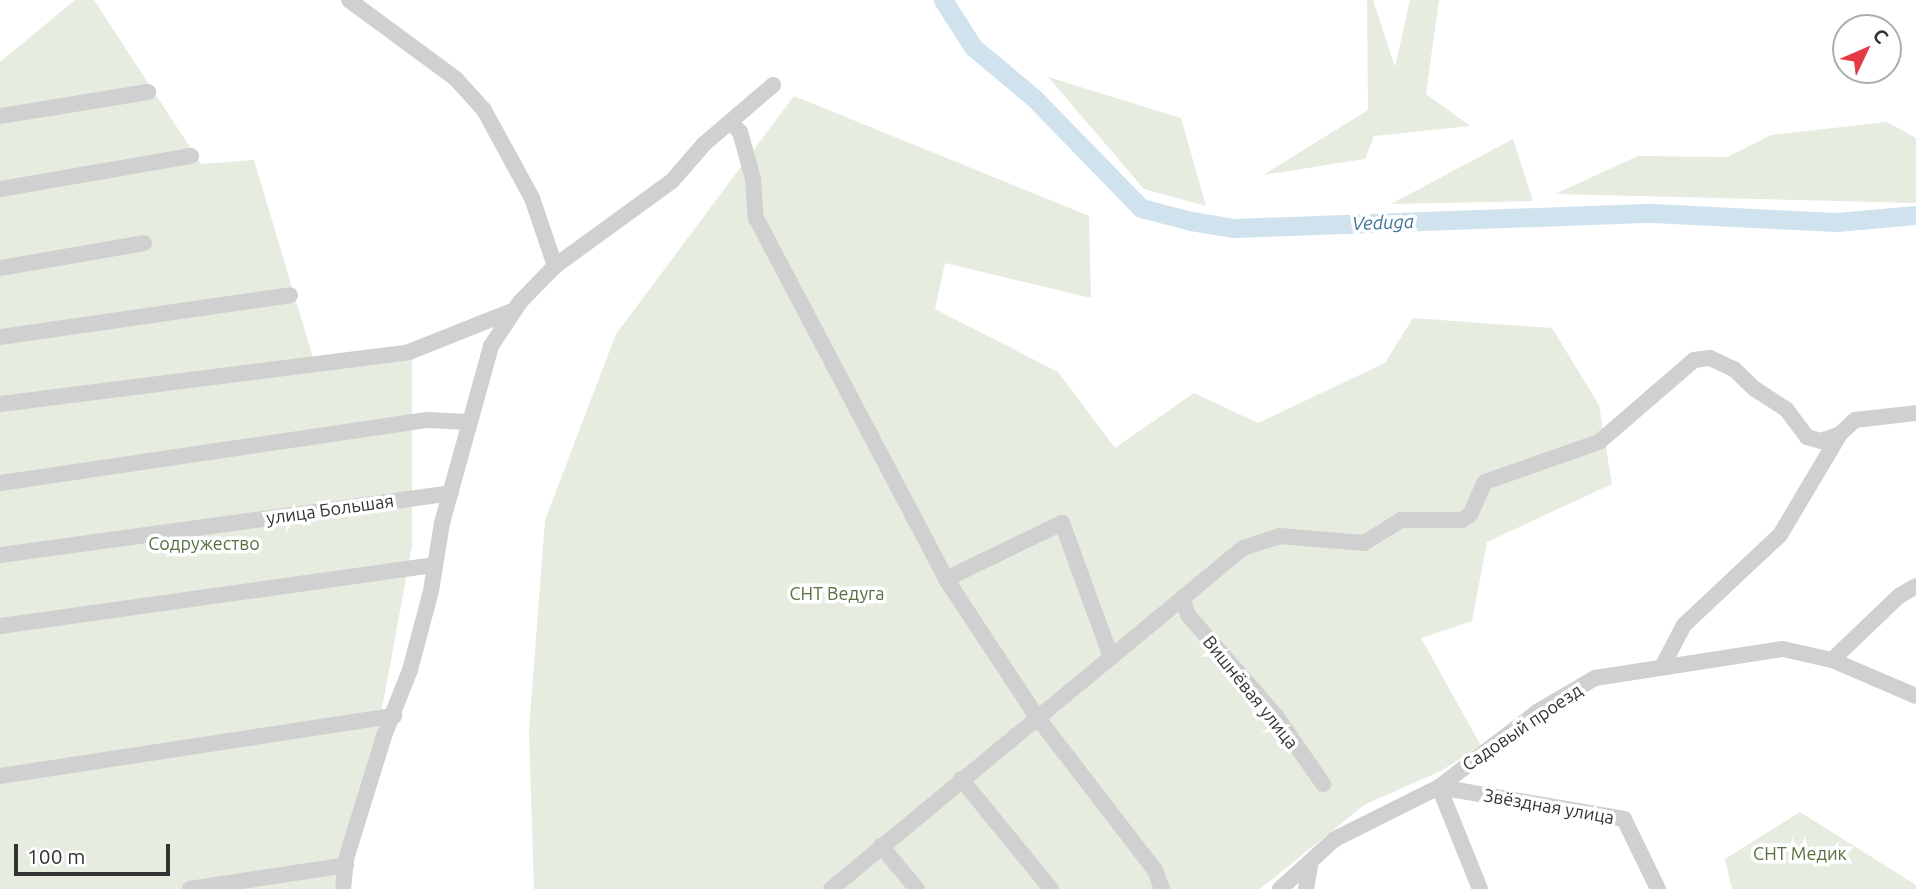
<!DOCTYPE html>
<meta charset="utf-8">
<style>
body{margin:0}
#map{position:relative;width:1916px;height:889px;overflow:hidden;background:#fff;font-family:Ubuntu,sans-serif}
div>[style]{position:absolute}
.green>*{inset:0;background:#e6ecdf}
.river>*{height:19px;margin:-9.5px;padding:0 9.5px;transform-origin:9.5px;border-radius:9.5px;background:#cfe2ee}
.minor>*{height:16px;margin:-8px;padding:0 8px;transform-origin:8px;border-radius:8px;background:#d0d0d0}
span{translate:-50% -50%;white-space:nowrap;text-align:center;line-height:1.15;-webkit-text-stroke:7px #fff;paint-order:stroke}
.street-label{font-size:18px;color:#333}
.park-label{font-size:18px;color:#56703f}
.water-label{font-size:19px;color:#3f7597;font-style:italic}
.north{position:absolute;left:1832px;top:14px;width:70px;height:70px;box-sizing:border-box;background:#fff;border:2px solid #adadad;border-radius:50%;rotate:46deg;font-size:19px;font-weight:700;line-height:28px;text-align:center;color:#333}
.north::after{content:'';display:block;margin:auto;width:24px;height:32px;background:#e63946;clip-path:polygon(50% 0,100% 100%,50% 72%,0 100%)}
.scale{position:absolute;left:14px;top:844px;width:156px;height:32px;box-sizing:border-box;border:4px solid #333;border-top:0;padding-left:9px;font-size:21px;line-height:24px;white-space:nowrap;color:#333;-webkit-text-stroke:5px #fff;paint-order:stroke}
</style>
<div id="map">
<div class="green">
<div style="clip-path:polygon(75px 0,94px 0,201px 164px,254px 160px,317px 371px,412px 359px,412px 546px,377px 736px,334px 889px,0 889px,0 62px)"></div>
<div style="clip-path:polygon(1367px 0,1373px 0,1395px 67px,1410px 0,1439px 0,1426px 94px,1470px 126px,1374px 136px,1365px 159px,1263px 175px,1368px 110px)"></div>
<div style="clip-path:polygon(1048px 77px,1181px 118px,1206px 206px,1144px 189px)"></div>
<div style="clip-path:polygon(794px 96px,1089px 216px,1091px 298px,945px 263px,935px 309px,1058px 372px,1115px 448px,1194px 393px,1258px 423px,1385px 363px,1413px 318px,1552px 328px,1599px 405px,1612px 484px,1487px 542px,1472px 621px,1421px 638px,1481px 746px,1441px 771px,1364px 805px,1260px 889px,534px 889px,529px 730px,545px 520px,616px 334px)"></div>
<div style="clip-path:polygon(1887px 122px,1916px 138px,1916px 203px,1555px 194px,1638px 156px,1727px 157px,1771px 135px)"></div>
<div style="clip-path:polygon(1513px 139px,1533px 201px,1391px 204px)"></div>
<div style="clip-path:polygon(1800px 812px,1916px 885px,1916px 889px,1732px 889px,1725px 859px)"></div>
</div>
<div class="river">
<div style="left:943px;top:0;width:56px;rotate:57.4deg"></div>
<div style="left:973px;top:47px;width:80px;rotate:39.9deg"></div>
<div style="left:1034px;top:98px;width:153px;rotate:45.8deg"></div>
<div style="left:1141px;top:208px;width:52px;rotate:14.6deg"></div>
<div style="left:1191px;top:221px;width:44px;rotate:9.2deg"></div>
<div style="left:1234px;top:228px;width:418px;rotate:-2.1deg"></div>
<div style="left:1652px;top:213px;width:185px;rotate:2.8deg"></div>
<div style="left:1837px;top:222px;width:79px;rotate:-5.1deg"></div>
</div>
<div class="minor">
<div style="left:349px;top:0;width:133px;rotate:36.4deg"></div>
<div style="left:456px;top:79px;width:42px;rotate:47.9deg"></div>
<div style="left:484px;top:110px;width:100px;rotate:61.4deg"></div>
<div style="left:532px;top:198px;width:72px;rotate:71.3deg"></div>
<div style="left:0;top:116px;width:150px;rotate:-9.2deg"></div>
<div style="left:731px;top:123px;width:13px;rotate:45deg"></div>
<div style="left:740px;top:132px;width:49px;rotate:74.5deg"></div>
<div style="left:753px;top:179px;width:39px;rotate:86deg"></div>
<div style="left:756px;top:218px;width:408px;rotate:62.2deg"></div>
<div style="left:946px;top:579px;width:129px;rotate:-25.8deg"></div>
<div style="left:1062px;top:523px;width:143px;rotate:69.9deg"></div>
<div style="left:0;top:189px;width:194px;rotate:-9.8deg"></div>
<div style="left:0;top:268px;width:146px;rotate:-9.8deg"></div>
<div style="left:0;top:337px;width:293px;rotate:-8.2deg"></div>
<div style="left:0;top:404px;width:412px;rotate:-7.2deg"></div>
<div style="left:409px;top:352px;width:111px;rotate:-21.7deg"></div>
<div style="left:0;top:483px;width:433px;rotate:-8.4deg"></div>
<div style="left:428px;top:420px;width:39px;rotate:3deg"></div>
<div style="left:0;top:555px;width:455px;rotate:-7.8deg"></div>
<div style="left:946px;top:579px;width:165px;rotate:56.6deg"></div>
<div style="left:1037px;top:717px;width:193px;rotate:52.4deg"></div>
<div style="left:1155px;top:870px;width:20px;rotate:70deg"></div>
<div style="left:1182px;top:599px;width:17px;rotate:69deg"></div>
<div style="left:1188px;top:615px;width:134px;rotate:48.9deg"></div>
<div style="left:1276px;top:716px;width:83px;rotate:55.3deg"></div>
<div style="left:0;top:626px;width:439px;rotate:-8deg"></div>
<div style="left:1832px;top:660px;width:93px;rotate:-43.7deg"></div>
<div style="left:1899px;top:596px;width:20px;rotate:-30deg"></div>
<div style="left:1662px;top:667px;width:47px;rotate:-62.4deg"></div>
<div style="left:1684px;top:625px;width:132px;rotate:-43.2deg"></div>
<div style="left:1780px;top:535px;width:117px;rotate:-59.3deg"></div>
<div style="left:1840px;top:434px;width:21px;rotate:-43deg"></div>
<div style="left:1855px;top:420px;width:61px;rotate:-6.5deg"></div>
<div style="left:0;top:776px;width:399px;rotate:-8.7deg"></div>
<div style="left:961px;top:779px;width:142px;rotate:50.7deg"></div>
<div style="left:1439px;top:787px;width:188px;rotate:9.8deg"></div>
<div style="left:1624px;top:819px;width:78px;rotate:64.1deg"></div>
<div style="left:1439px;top:787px;width:110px;rotate:68.1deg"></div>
<div style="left:881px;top:846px;width:56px;rotate:50.1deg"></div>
<div style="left:190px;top:889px;width:158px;rotate:-8.7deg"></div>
<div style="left:343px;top:889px;width:30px;rotate:-84deg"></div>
<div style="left:346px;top:859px;width:129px;rotate:-72.8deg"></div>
<div style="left:384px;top:736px;width:71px;rotate:-68.5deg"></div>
<div style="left:410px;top:670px;width:82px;rotate:-75.1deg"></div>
<div style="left:431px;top:591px;width:69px;rotate:-80.8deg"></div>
<div style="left:442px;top:523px;width:184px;rotate:-74.5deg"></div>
<div style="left:491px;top:346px;width:53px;rotate:-56.6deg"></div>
<div style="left:520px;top:302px;width:50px;rotate:-45.8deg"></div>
<div style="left:555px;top:266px;width:145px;rotate:-36deg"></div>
<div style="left:672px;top:181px;width:49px;rotate:-49.1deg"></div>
<div style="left:704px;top:144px;width:91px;rotate:-40.5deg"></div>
<div style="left:831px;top:889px;width:535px;rotate:-39.61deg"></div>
<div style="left:1243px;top:548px;width:39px;rotate:-18deg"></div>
<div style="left:1280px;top:536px;width:84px;rotate:4.8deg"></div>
<div style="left:1364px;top:543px;width:44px;rotate:-31.9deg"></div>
<div style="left:1401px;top:520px;width:61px"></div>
<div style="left:1462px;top:520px;width:9px;rotate:-32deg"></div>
<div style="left:1470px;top:515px;width:36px;rotate:-66deg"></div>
<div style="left:1485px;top:482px;width:121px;rotate:-19.3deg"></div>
<div style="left:1599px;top:442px;width:125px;rotate:-40.8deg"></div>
<div style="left:1694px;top:360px;width:16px;rotate:-7deg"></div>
<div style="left:1710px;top:358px;width:26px;rotate:25deg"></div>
<div style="left:1734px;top:369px;width:29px;rotate:44deg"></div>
<div style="left:1755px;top:389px;width:37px;rotate:33deg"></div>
<div style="left:1786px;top:409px;width:35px;rotate:53deg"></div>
<div style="left:1807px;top:437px;width:15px;rotate:16deg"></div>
<div style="left:1821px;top:441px;width:20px;rotate:-20deg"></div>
<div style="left:1280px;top:889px;width:74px;rotate:-42.3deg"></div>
<div style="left:1335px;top:839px;width:116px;rotate:-26.6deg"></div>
<div style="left:1439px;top:787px;width:123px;rotate:-37.4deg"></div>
<div style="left:1537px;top:712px;width:67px;rotate:-30.4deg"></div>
<div style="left:1595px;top:678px;width:190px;rotate:-8.8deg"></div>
<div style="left:1783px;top:649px;width:50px;rotate:12.7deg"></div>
<div style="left:1832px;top:660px;width:91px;rotate:23.2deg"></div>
<div style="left:1306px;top:889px;width:23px;rotate:-80deg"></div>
</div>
<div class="street-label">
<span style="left:330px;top:509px;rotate:-8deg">улица Большая</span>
<span style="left:1251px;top:692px;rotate:51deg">Вишнёвая улица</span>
<span style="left:1522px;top:727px;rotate:-34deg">Садовый проезд</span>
<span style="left:1549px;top:806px;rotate:10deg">Звёздная улица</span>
</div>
<div class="park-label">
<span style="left:204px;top:543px">Содружество</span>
<span style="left:837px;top:593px">СНТ Ведуга</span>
<span style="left:1800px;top:853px">СНТ Медик</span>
</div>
<div class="water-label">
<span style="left:1383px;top:223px;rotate:-2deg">Veduga</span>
</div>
<div class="north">С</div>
<div class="scale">100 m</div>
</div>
